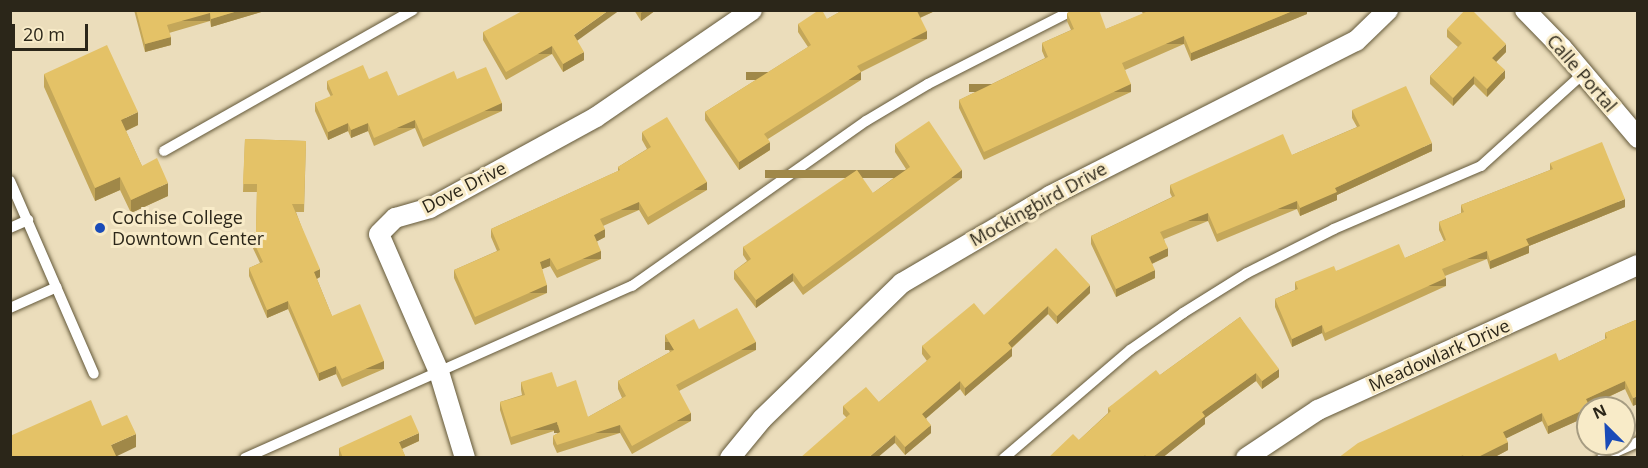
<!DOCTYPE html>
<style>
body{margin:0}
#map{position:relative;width:1648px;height:468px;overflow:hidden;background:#ebddbb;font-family:"Open Sans",sans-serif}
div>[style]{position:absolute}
.roads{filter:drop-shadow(0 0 2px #635839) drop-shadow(0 0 2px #635839)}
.lane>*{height:10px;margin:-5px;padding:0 5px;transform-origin:5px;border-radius:5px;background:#fff}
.street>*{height:20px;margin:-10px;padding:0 10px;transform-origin:10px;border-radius:10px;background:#fff}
.wall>*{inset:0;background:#c4a759}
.shaded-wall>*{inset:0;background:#a08848;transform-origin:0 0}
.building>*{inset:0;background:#e4c267}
.dots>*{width:16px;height:16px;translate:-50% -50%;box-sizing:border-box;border:3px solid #f8ebc8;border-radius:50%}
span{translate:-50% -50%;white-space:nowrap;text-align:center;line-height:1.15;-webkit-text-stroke:6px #f8ebc8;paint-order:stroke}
.street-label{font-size:18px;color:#2b2619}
.poi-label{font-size:18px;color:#2b2619}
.left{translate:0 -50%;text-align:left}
.frame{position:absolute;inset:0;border:12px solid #2b2619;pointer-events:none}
.north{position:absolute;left:1576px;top:396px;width:60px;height:60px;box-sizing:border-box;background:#f8ebc8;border:2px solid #a69c82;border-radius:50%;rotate:336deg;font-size:16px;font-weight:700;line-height:24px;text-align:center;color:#2b2619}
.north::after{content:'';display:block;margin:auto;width:21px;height:27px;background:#1a4bb8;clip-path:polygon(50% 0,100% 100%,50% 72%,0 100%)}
.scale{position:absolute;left:12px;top:24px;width:76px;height:27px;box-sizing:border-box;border:3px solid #2b2619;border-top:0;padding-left:8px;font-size:18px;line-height:21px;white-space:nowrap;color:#2b2619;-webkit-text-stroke:4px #f8ebc8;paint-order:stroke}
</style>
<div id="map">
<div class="roads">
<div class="lane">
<div style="left:164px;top:151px;width:286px;rotate:-29.5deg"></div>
<div style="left:10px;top:181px;width:210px;rotate:66.5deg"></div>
<div style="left:10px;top:228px;width:20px;rotate:-24deg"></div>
<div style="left:10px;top:308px;width:51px;rotate:-24.1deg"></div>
<div style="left:245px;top:458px;width:424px;rotate:-24deg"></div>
<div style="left:632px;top:286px;width:286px;rotate:-35.2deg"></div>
<div style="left:866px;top:121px;width:72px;rotate:-30.8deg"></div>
<div style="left:928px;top:84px;width:163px;rotate:-27deg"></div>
<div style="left:1004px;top:458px;width:166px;rotate:-40.6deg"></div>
<div style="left:1130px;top:350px;width:65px;rotate:-34.9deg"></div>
<div style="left:1183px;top:313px;width:75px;rotate:-32deg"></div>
<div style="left:1247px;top:273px;width:97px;rotate:-26.8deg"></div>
<div style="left:1334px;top:229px;width:160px;rotate:-23.2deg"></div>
<div style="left:1481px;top:166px;width:139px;rotate:-42.1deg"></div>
<div style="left:1602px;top:458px;width:39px;rotate:-24deg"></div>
</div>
<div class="street">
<div style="left:1525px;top:10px;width:53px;rotate:45.8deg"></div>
<div style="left:1562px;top:48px;width:118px;rotate:49.8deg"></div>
<div style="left:465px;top:458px;width:90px;rotate:-106.8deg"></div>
<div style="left:439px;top:372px;width:150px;rotate:-113.5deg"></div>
<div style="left:379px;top:234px;width:23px;rotate:-45deg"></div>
<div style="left:395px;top:218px;width:36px;rotate:-16deg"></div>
<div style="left:430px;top:208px;width:189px;rotate:-28.7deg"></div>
<div style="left:596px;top:117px;width:189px;rotate:-34.4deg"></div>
<div style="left:730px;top:458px;width:50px;rotate:-50.6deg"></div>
<div style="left:762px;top:419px;width:195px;rotate:-44.2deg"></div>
<div style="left:902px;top:283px;width:172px;rotate:-30.4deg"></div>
<div style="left:1050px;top:196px;width:343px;rotate:-26.9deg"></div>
<div style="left:1356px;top:41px;width:45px;rotate:-44.1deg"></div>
<div style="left:1246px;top:458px;width:87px;rotate:-33.7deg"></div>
<div style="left:1318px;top:410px;width:351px;rotate:-24.4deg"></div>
</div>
</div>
<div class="wall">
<div style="clip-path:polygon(134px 10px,268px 10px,211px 27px,210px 21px,169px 33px,171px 45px,145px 52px)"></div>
<div style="clip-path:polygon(634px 10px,656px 10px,641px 21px)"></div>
<div style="clip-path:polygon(843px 10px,937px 10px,920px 18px,927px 39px,861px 72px,861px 80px,768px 139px,770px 150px,739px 170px,705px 120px,705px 112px,808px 47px,798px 32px,798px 24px,827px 19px)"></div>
<div style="clip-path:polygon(1141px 10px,1307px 10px,1307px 14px,1191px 61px,1184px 44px,1125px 70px,1131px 92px,984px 160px,959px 108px,959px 100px,1045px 58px,1042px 51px,1042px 43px,1071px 30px,1067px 21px,1067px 13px,1106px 29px,1143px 14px)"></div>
<div style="clip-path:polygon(1447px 29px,1506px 52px,1496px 62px,1505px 78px,1487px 97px,1474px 84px,1453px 106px,1430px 84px,1430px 76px,1458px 47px,1447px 37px)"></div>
<div style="clip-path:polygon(483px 32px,577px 41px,584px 60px,563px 72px,552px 54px,506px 80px,483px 40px)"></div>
<div style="clip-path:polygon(44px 74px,138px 125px,126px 131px,142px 166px,168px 196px,131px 213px,120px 190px,95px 201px,44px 87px)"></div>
<div style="clip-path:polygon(369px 79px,398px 96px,457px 79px,502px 111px,423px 147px,415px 128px,374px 146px,368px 131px,351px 138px,348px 131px,328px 140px,315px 111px,315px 103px,331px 97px,327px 89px,327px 81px)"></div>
<div style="clip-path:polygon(1352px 110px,1432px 151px,1337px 195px,1337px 200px,1300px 216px,1297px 209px,1217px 242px,1208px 221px,1164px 239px,1168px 256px,1152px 264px,1155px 278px,1116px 297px,1091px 244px,1091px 236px,1172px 197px,1170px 193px,1170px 185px,1292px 155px,1357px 127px,1352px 118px)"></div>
<div style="clip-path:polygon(642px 132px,707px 190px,648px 225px,639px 210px,603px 226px,605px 237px,597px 241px,601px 259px,557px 278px,550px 266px,542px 269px,547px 293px,475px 325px,454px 278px,454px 270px,497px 251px,491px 237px,491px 229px,618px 171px,618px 167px,647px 149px,642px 140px)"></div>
<div style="clip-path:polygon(245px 139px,306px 141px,304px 212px,296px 212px,320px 277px,317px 279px,332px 316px,384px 369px,342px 387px,336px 374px,319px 381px,288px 309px,267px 318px,249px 276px,249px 268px,260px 263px,250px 242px,250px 234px,256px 232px,257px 192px,243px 192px)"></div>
<div style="clip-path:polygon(895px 144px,962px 178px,803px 295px,793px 281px,756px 308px,734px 279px,734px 271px,747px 261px,743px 255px,743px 247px,873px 193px,906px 169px,895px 152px)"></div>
<div style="clip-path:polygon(1550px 163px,1625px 207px,1529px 246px,1529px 253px,1490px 269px,1487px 259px,1445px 276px,1446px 286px,1325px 341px,1322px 333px,1292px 347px,1275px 307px,1275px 299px,1295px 290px,1295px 282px,1336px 271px,1405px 258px,1444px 241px,1439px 230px,1439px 222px,1461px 213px,1461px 205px,1550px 170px)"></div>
<div style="clip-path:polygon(1090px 293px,1057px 324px,1048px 314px,1012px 348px,1012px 356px,965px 396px,960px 389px,926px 418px,931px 433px,905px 455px,895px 443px,846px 417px,843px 414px,843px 406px,879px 402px,927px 361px,922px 354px,922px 346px,984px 315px)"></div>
<div style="clip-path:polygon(1240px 317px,1279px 377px,1262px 389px,1256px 381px,1205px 418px,1205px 424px,1162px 458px,1048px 458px,1079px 440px,1108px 413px,1108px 408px,1160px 375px)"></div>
<div style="clip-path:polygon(1638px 319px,1633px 406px,1625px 389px,1590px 406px,1590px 408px,1588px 408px,1588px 416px,1548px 434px,1542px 421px,1506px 438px,1508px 450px,1493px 458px,1338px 458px,1559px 361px,1605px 339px,1605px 333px)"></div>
<div style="clip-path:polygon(699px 329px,756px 350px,679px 391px,691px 421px,632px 454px,620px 433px,557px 453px,553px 444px,553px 436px,558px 433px,557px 430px,511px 445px,500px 410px,500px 402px,522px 395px,521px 390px,521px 382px,557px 387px,588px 417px,622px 398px,618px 389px,618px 381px,670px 352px,665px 343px,665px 335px)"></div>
<div style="clip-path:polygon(419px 441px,402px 449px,406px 458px,340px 458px,339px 456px,339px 448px)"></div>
</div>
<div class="shaded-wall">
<div style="clip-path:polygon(241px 10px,268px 10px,211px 27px,211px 19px)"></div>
<div style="clip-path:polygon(609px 10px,620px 10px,574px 43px,574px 35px)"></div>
<div style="clip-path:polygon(645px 10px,656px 10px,641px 21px,641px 13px)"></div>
<div style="clip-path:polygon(919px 10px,937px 10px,917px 19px,917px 11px)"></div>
<div style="clip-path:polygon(1295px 10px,1307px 10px,1307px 14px,1191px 61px,1191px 53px)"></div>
<div style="left:210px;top:13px;width:8px;height:45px;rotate:90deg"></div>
<div style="left:927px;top:31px;width:8px;height:78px;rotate:90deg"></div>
<div style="left:1184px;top:36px;width:8px;height:68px;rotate:90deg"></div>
<div style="clip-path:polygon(171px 37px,171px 45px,145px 52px,145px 44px)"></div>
<div style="clip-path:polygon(1506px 44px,1506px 52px,1492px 66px,1492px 58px)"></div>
<div style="left:552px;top:46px;width:8px;height:53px;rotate:90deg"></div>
<div style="clip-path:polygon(584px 52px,584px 60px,563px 72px,563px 64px)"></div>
<div style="clip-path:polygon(1505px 70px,1505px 78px,1487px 97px,1487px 89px)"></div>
<div style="left:861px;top:72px;width:8px;height:115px;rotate:90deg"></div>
<div style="clip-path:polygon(1474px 76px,1474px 84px,1453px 106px,1453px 98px)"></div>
<div style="left:1131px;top:84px;width:8px;height:162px;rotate:90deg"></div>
<div style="left:502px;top:103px;width:8px;height:87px;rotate:90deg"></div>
<div style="clip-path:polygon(138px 112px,138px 125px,121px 133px,121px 120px)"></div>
<div style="left:415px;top:120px;width:8px;height:45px;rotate:90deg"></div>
<div style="clip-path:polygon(348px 123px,348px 131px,328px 140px,328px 132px)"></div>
<div style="clip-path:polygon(368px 123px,368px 131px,351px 138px,351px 130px)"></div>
<div style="clip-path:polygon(770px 142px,770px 150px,739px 170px,739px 162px)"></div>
<div style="clip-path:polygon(1432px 143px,1432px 151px,1337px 195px,1337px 200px,1300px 216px,1300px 208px,1335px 188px)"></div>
<div style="left:962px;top:170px;width:8px;height:197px;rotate:90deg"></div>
<div style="clip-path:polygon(120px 177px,120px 190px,95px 201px,95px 188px)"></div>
<div style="left:707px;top:182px;width:8px;height:69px;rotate:90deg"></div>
<div style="clip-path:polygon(168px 183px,168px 196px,131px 213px,131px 200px)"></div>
<div style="clip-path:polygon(1625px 199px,1625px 207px,1529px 246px,1529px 253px,1490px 269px,1490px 261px,1526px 239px)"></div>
<div style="left:1297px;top:201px;width:8px;height:87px;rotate:90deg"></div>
<div style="left:639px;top:202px;width:8px;height:43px;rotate:90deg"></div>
<div style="left:1208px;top:213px;width:8px;height:52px;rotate:90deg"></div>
<div style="clip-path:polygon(605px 229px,605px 237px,594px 243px,594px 235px)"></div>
<div style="clip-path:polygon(1168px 248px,1168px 256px,1149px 265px,1149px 257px)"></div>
<div style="left:601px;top:251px;width:8px;height:48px;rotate:90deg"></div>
<div style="left:1487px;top:251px;width:8px;height:48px;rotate:90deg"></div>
<div style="clip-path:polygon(550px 258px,550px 266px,540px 270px,540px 262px)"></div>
<div style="clip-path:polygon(320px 269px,320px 277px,314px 280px,314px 272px)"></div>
<div style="clip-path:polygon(1155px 270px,1155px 278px,1116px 297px,1116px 289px)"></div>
<div style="clip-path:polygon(793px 273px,793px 281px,756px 308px,756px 300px)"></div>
<div style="left:1446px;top:278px;width:8px;height:133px;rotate:90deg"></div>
<div style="left:547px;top:285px;width:8px;height:79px;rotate:90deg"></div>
<div style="clip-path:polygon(1090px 285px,1090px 293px,1057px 324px,1057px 316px)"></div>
<div style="clip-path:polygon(288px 301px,288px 309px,267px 318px,267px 310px)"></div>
<div style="clip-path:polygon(1048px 306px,1048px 314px,1008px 351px,1008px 343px)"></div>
<div style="clip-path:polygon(1322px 325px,1322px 333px,1292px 347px,1292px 339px)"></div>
<div style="left:756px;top:342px;width:8px;height:91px;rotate:90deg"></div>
<div style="clip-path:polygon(1012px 348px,1012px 356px,965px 396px,965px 388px)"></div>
<div style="left:384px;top:361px;width:8px;height:46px;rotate:90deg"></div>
<div style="clip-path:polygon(336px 366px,336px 374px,319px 381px,319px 373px)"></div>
<div style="clip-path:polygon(1279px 369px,1279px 377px,1262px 389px,1262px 381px)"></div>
<div style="clip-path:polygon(1256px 373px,1256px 381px,1205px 418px,1205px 424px,1162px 458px,1152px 458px,1202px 412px)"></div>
<div style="clip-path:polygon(960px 381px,960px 389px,922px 422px,922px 414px)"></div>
<div style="clip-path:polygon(1625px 381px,1625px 389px,1586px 407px,1586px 399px)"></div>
<div style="clip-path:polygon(1638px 396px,1638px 404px,1633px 406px,1633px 398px)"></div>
<div style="clip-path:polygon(1590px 407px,1590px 408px,1588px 408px,1588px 416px,1548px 434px,1548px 426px)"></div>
<div style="left:691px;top:413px;width:8px;height:68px;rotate:90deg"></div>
<div style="clip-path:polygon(1542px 413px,1542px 421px,1503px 440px,1503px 432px)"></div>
<div style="left:557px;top:422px;width:8px;height:48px;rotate:90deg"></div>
<div style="left:620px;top:425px;width:8px;height:66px;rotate:90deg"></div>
<div style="clip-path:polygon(931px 425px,931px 433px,905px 455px,905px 447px)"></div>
<div style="clip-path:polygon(419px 433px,419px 441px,399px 450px,399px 442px)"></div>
<div style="clip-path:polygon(136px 434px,136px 447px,113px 458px,111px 445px)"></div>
<div style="clip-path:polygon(895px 435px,895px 443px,877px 458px,868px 458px)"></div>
<div style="clip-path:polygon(1508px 442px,1508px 450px,1493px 458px,1476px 458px)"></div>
</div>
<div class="building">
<div style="clip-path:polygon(136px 10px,241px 10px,211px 19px,210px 13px,167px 25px,171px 37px,145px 44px)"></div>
<div style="clip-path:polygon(524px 10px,609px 10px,574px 35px,584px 52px,563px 64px,552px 46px,506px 72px,483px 32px)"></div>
<div style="clip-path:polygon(819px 10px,822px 10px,827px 19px,843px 10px,919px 10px,917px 11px,927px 31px,857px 66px,861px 72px,764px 134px,770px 142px,739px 162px,705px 112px,811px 45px,798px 24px)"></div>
<div style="clip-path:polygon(1072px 10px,1099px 10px,1106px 29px,1146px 12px,1145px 10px,1295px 10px,1191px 53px,1184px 36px,1122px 63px,1131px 84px,984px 152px,959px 100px,1048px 57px,1042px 43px,1074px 29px,1067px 13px)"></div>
<div style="clip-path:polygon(1465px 10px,1472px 10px,1506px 44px,1492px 58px,1505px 70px,1487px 89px,1474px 76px,1453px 98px,1430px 76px,1462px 43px,1447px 29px)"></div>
<div style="clip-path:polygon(107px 45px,138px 112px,121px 120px,142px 166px,157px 158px,168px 183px,131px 200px,120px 177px,95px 188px,44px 74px)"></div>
<div style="clip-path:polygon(363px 65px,369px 79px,387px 71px,398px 96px,454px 71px,457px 79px,486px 67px,502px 103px,423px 139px,415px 120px,374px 138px,368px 123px,351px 130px,348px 123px,328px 132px,315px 103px,333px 95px,327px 81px)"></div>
<div style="clip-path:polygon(1406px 86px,1432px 143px,1335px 188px,1337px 192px,1300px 208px,1297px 201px,1217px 234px,1208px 213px,1160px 232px,1168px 248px,1149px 257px,1155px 270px,1116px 289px,1091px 236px,1175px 196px,1170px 185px,1283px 134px,1292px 155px,1360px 126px,1352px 110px)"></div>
<div style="clip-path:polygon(667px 117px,707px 182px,648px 217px,639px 202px,600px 219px,605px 229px,594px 235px,601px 251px,557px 270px,550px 258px,540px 262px,547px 285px,475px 317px,454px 270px,500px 250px,491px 229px,620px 170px,618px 167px,651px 147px,642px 132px)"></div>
<div style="clip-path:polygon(929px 121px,962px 170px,803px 287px,793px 273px,756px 300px,734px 271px,751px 259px,743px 247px,857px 170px,873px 193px,910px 167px,895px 144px)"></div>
<div style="clip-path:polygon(245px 139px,306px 141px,304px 204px,292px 204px,320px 269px,314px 272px,332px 316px,360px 304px,384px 361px,342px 379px,336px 366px,319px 373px,288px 301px,267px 310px,249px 268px,263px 262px,250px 234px,256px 232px,257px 184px,243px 184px)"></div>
<div style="clip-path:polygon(1602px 142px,1625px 199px,1526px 239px,1529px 245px,1490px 261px,1487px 251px,1442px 269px,1446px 278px,1325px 333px,1322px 325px,1292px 339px,1275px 299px,1298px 289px,1295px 282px,1334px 266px,1336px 271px,1399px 244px,1405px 258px,1446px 240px,1439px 222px,1464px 212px,1461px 205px,1553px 169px,1550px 163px)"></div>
<div style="clip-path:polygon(1056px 248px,1090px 285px,1057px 316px,1048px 306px,1008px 343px,1012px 348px,965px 388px,960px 381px,922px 414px,931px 425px,905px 447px,895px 435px,868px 458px,800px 458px,850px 414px,843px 406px,866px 387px,879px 402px,931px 357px,922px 346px,974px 303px,984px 315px)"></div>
<div style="clip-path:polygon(737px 308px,756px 342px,676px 385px,691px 413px,632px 446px,620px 425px,557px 445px,553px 436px,560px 432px,557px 422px,511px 437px,500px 402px,525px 395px,521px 382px,552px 372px,557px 387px,576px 380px,588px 417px,626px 396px,618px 381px,674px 350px,665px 335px,694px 319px,699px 329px)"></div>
<div style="clip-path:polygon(1240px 317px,1279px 369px,1262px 381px,1256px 373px,1202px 412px,1205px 416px,1152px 458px,1147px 458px,1145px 455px,1142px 458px,1048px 458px,1073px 434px,1079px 440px,1111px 411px,1108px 408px,1156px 370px,1160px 375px)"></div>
<div style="clip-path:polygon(1638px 319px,1638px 396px,1633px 398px,1625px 381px,1586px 399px,1590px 407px,1548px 426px,1542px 413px,1503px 432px,1508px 442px,1476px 458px,1464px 458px,1463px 455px,1457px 458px,1338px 458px,1358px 443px,1556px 353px,1559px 361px,1607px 338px,1605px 333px)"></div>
<div style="clip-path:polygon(91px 400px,102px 426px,127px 415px,136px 434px,111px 445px,117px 458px,10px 458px,10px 436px)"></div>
<div style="clip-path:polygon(411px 415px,419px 433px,399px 442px,406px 458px,343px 458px,339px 448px)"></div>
</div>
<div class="dots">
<div style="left:100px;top:228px;background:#1a4bb8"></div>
</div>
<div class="street-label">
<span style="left:1582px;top:73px;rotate:49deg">Calle Portal</span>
<span style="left:464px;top:187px;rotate:-27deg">Dove Drive</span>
<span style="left:1038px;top:204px;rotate:-29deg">Mockingbird Drive</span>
<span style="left:1439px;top:355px;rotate:-24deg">Meadowlark Drive</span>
</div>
<div class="poi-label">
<span class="left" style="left:112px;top:228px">Cochise College<br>Downtown Center</span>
</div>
<div class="frame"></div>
<div class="north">N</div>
<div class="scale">20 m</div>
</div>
